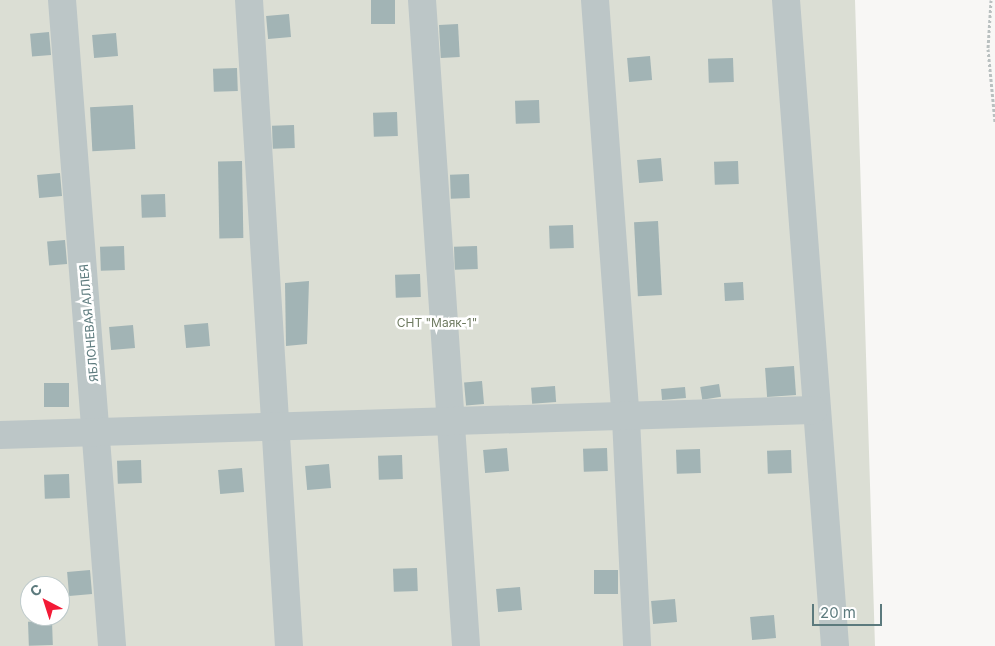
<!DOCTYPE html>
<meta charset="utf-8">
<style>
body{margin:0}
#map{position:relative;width:995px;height:646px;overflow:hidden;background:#f8f7f5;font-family:Inter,sans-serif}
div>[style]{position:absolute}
.green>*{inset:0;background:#dbded4}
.building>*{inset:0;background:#a2b4b5;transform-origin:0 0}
.path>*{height:3px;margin-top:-1.5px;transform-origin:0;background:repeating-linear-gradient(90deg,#b9c0c0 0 2.5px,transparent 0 5px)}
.minor>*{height:28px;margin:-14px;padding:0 14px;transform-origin:14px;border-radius:14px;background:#bcc6c7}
span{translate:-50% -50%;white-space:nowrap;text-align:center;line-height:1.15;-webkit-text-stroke:5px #fff;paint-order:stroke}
.street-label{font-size:12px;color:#5c7a7d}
.park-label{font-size:12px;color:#6e7a60}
.north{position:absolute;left:20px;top:576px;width:50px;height:50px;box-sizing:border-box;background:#fff;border:1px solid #becacb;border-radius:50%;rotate:320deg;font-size:14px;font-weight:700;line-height:20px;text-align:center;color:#5c7a7d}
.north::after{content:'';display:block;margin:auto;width:18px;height:22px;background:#f31a36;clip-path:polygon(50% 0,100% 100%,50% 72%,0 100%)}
.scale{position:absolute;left:812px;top:604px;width:70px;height:22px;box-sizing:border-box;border:2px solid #5c7a7d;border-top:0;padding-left:6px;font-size:15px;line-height:18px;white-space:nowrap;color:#5c7a7d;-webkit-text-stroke:4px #fff;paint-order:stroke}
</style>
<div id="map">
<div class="green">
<div style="clip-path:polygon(evenodd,0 0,855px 0,875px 646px,0 646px,0 0,30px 586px,60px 586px,60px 616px,30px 616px,30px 586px)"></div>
</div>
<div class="building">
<div style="left:371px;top:0;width:24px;height:24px"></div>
<div style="left:289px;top:14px;width:23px;height:23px;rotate:85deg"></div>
<div style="left:458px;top:24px;width:33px;height:19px;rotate:87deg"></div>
<div style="left:49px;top:32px;width:23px;height:19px;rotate:85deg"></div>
<div style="left:116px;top:33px;width:23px;height:24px;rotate:85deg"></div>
<div style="left:650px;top:56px;width:24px;height:23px;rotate:85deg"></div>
<div style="left:733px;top:58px;width:24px;height:25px;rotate:88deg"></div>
<div style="left:237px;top:68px;width:23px;height:24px;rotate:88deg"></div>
<div style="left:539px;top:100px;width:23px;height:24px;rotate:88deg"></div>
<div style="left:133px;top:105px;width:44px;height:43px;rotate:87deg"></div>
<div style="left:397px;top:112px;width:24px;height:24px;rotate:88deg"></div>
<div style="left:294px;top:125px;width:23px;height:22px;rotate:88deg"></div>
<div style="left:661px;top:158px;width:23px;height:24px;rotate:85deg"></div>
<div style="left:242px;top:161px;width:77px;height:24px;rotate:89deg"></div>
<div style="left:738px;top:161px;width:23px;height:24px;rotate:88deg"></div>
<div style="left:60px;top:173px;width:23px;height:23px;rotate:85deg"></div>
<div style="left:469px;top:174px;width:24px;height:19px;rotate:88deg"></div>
<div style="left:165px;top:194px;width:23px;height:24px;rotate:88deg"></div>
<div style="left:658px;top:221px;width:74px;height:24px;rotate:87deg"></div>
<div style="left:573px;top:225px;width:23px;height:24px;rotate:88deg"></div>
<div style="left:65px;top:240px;width:24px;height:18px;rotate:85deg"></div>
<div style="left:124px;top:246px;width:24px;height:24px;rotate:88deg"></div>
<div style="left:477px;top:246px;width:23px;height:23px;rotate:88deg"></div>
<div style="left:420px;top:274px;width:23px;height:25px;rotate:88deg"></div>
<div style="clip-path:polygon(309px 281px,307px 344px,286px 346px,285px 283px)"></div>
<div style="left:743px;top:282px;width:18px;height:19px;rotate:87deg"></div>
<div style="left:208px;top:323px;width:23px;height:24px;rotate:85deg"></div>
<div style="left:133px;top:325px;width:23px;height:24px;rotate:85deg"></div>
<div style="left:794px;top:366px;width:29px;height:29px;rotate:86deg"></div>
<div style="left:482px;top:381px;width:23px;height:18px;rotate:85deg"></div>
<div style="left:44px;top:383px;width:25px;height:24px"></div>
<div style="left:719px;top:384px;width:13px;height:19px;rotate:81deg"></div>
<div style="left:555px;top:386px;width:16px;height:24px;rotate:86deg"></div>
<div style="left:685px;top:387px;width:11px;height:24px;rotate:85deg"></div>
<div style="left:507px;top:448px;width:23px;height:24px;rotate:85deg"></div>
<div style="left:607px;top:448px;width:23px;height:24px;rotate:88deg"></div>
<div style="left:700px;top:449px;width:24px;height:24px;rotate:88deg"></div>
<div style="left:791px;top:450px;width:23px;height:24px;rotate:88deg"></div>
<div style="left:402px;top:455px;width:24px;height:24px;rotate:88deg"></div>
<div style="left:141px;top:460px;width:23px;height:24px;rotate:88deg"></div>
<div style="left:329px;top:464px;width:24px;height:24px;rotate:85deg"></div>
<div style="left:242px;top:468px;width:24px;height:24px;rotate:85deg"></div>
<div style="left:69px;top:474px;width:24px;height:25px;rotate:88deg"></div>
<div style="left:417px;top:568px;width:23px;height:24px;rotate:88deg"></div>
<div style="left:90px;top:570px;width:24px;height:23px;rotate:85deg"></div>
<div style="left:594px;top:570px;width:24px;height:24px"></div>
<div style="left:520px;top:587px;width:23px;height:24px;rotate:85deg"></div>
<div style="left:675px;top:599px;width:23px;height:24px;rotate:85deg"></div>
<div style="left:774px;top:615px;width:23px;height:24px;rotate:85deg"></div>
<div style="left:52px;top:621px;width:24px;height:24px;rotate:88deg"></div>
</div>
<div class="path">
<div style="left:991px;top:0;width:49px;rotate:93.5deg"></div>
<div style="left:988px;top:49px;width:73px;rotate:84.5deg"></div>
</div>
<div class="minor">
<div style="left:62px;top:0;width:648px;rotate:85.57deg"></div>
<div style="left:249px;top:0;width:647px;rotate:86.46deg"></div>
<div style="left:422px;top:0;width:647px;rotate:86.1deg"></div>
<div style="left:595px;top:0;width:420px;rotate:85.8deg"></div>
<div style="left:626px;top:419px;width:227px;rotate:87.2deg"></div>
<div style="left:786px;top:0;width:648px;rotate:85.66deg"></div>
<div style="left:0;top:435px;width:814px;rotate:-1.76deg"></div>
</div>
<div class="street-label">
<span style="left:89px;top:323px;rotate:-95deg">ЯБЛОНЕВАЯ АЛЛЕЯ</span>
</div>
<div class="park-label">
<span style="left:437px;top:323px">СНТ "Маяк-1"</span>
</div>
<div class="north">С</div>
<div class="scale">20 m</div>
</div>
